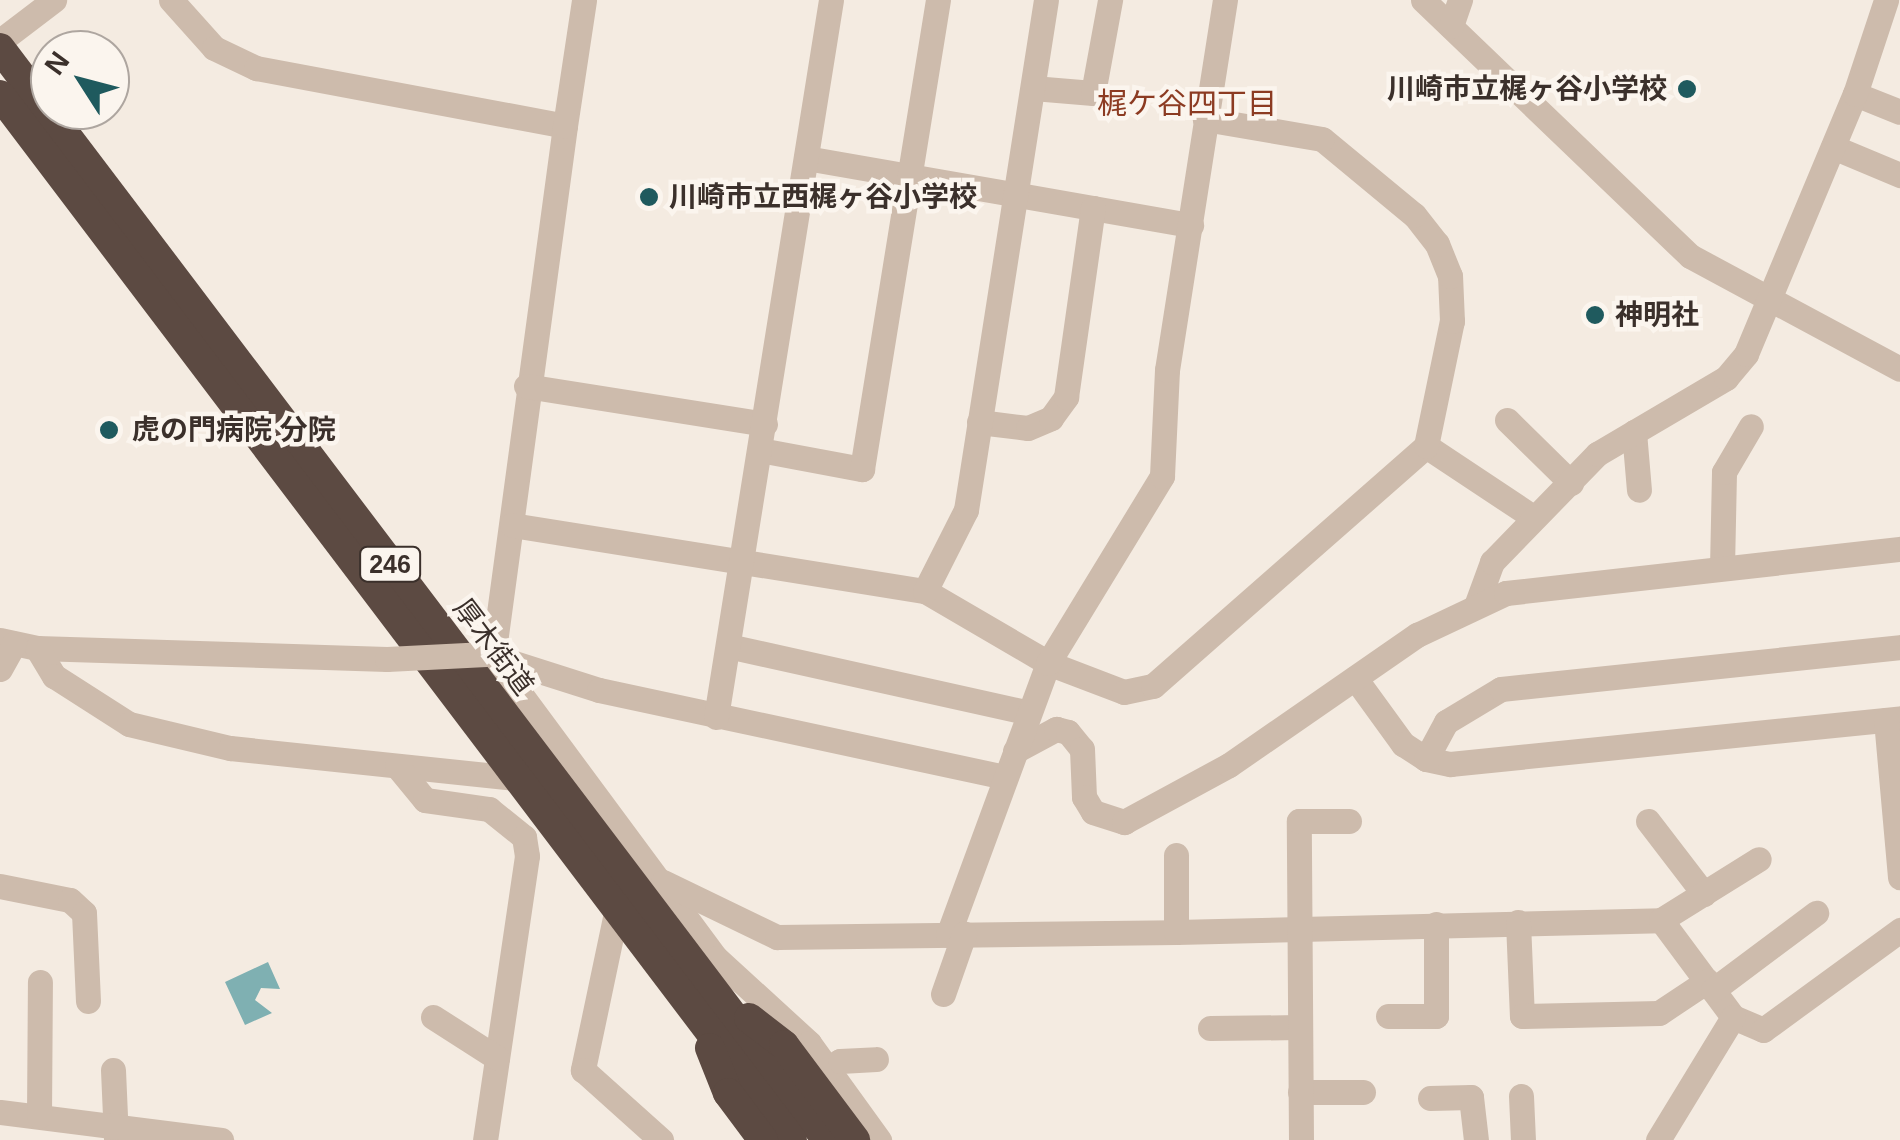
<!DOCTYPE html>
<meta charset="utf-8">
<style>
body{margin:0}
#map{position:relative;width:1900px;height:1140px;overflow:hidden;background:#f4ebe1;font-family:Helvetica,"Noto Sans JP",sans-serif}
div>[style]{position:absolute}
.water>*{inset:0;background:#7fb0b2}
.minor>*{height:25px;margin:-12.5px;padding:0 12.5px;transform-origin:12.5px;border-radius:12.5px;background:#cdbbac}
.highway>*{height:30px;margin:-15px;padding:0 15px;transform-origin:15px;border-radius:15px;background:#5c4a42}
.minor-bridge>*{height:25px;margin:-12.5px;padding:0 12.5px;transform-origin:12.5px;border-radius:12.5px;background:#cdbbac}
.dots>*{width:28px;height:28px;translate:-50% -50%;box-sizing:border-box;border:5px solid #fbf5ee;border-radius:50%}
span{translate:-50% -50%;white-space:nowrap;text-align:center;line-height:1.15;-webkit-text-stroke:9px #fbf5ee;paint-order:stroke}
.shield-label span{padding:2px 8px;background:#fbf5ee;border:2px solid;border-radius:8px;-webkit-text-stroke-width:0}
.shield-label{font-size:25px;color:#3b302b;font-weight:700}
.poi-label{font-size:28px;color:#3b302b;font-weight:700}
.right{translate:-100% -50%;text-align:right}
.left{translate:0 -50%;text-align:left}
.street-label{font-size:28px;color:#3b302b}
.neighbourhood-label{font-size:30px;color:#8c3b22}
.north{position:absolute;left:30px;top:30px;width:100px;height:100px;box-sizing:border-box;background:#fbf5ee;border:2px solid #aea6a0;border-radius:50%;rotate:306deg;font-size:28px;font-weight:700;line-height:40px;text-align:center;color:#3b302b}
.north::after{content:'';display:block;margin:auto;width:35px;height:45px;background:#1f5a5e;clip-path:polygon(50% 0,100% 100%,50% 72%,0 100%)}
</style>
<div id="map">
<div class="water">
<div style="clip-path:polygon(268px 962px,280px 989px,261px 988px,255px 1000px,272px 1013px,245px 1025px,225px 982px)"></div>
</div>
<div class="minor">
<div style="left:171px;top:0;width:64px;rotate:48.1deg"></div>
<div style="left:214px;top:48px;width:47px;rotate:25.5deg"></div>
<div style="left:256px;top:68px;width:314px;rotate:10.6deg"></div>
<div style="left:565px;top:126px;width:536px;rotate:97.72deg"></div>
<div style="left:493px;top:657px;width:375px;rotate:53.5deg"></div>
<div style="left:716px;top:958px;width:126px;rotate:42.4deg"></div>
<div style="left:809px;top:1043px;width:120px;rotate:54.2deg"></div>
<div style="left:1423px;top:0;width:370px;rotate:43.8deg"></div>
<div style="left:1690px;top:256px;width:238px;rotate:28.3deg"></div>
<div style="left:1451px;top:26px;width:28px;rotate:-71deg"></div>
<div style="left:0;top:41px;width:68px;rotate:-37.2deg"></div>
<div style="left:1033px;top:88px;width:60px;rotate:4.8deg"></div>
<div style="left:1093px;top:93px;width:95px;rotate:-79.6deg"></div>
<div style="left:1855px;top:94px;width:48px;rotate:21.8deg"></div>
<div style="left:565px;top:126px;width:127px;rotate:-81.4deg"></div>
<div style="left:1833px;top:147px;width:73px;rotate:22.7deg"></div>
<div style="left:806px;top:158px;width:391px;rotate:9.9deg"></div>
<div style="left:526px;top:386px;width:242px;rotate:9deg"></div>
<div style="left:1507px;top:420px;width:90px;rotate:44.5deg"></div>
<div style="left:979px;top:422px;width:49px;rotate:7deg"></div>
<div style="left:1028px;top:428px;width:25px;rotate:-23deg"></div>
<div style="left:1051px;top:418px;width:26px;rotate:-54deg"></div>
<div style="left:1066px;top:397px;width:191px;rotate:-81.9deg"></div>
<div style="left:1634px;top:432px;width:58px;rotate:85.1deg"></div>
<div style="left:1426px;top:446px;width:128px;rotate:33.6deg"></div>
<div style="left:760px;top:450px;width:104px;rotate:10.6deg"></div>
<div style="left:862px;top:469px;width:475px;rotate:-80.8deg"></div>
<div style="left:512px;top:525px;width:418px;rotate:9.1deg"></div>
<div style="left:925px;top:591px;width:143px;rotate:30.3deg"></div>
<div style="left:1048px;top:663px;width:81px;rotate:20.9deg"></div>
<div style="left:1124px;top:692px;width:30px;rotate:-12deg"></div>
<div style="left:1153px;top:686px;width:363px;rotate:-41.3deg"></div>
<div style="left:1426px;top:446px;width:128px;rotate:-78.3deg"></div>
<div style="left:1452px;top:321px;width:45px;rotate:-92.5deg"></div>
<div style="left:1450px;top:276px;width:35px;rotate:-112deg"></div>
<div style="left:1437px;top:244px;width:37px;rotate:-128deg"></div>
<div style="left:1414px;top:215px;width:119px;rotate:-140.4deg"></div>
<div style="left:1322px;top:139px;width:119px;rotate:-170.3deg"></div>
<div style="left:1722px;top:568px;width:96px;rotate:-88.8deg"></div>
<div style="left:1724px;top:472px;width:53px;rotate:-59.6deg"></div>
<div style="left:925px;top:591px;width:91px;rotate:-63.2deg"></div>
<div style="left:966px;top:510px;width:516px;rotate:-81.09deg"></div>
<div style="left:1477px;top:603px;width:44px;rotate:-69.9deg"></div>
<div style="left:1492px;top:562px;width:151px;rotate:-45.8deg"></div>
<div style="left:1597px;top:454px;width:150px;rotate:-30.5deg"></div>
<div style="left:1726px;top:378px;width:31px;rotate:-50deg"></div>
<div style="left:1746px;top:354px;width:282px;rotate:-67.3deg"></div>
<div style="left:1855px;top:94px;width:99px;rotate:-71.7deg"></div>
<div style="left:0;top:640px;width:38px;rotate:12deg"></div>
<div style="left:37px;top:648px;width:350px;rotate:1.8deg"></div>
<div style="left:728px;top:646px;width:308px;rotate:12.5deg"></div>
<div style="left:37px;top:648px;width:33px;rotate:59deg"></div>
<div style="left:54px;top:676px;width:89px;rotate:32.6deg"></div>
<div style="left:129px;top:724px;width:104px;rotate:13.4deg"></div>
<div style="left:230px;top:748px;width:288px;rotate:6deg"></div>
<div style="left:489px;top:655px;width:115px;rotate:17.7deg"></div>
<div style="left:599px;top:690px;width:414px;rotate:12.1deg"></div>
<div style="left:0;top:669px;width:29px;rotate:-61deg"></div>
<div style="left:1355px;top:678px;width:82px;rotate:54deg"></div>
<div style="left:1403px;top:744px;width:27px;rotate:33deg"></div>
<div style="left:1426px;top:759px;width:25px;rotate:12deg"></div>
<div style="left:1450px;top:764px;width:452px;rotate:-5.8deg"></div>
<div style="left:716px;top:717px;width:726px;rotate:-80.89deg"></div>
<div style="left:1886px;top:720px;width:158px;rotate:84.9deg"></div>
<div style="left:1015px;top:751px;width:47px;rotate:-28.2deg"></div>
<div style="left:1056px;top:729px;width:12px;rotate:14deg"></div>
<div style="left:1068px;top:732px;width:22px;rotate:51deg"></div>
<div style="left:1082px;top:749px;width:48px;rotate:87.6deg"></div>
<div style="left:1084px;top:797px;width:17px;rotate:59deg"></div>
<div style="left:1093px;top:812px;width:33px;rotate:18deg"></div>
<div style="left:1124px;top:822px;width:119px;rotate:-28.5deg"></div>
<div style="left:1229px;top:765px;width:229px;rotate:-34.7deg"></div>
<div style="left:1417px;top:635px;width:98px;rotate:-25.3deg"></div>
<div style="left:1506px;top:593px;width:396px;rotate:-6.4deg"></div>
<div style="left:1426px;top:759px;width:42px;rotate:-61.6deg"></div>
<div style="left:1446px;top:722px;width:64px;rotate:-31deg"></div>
<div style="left:1501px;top:689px;width:401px;rotate:-6deg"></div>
<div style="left:397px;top:766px;width:44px;rotate:50.5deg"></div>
<div style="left:425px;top:800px;width:65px;rotate:8deg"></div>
<div style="left:489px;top:809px;width:45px;rotate:38.7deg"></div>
<div style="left:524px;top:837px;width:19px;rotate:81deg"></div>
<div style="left:527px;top:856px;width:287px;rotate:98.4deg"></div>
<div style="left:1648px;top:821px;width:92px;rotate:52.5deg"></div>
<div style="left:663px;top:882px;width:127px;rotate:25.8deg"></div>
<div style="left:777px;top:937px;width:399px;rotate:-0.7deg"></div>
<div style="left:1176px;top:932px;width:485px;rotate:-1.4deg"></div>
<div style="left:1661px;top:920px;width:115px;rotate:-31.9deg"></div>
<div style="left:0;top:886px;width:71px;rotate:11.3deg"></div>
<div style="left:70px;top:900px;width:19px;rotate:43deg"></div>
<div style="left:84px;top:913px;width:88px;rotate:87.4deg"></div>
<div style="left:617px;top:908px;width:166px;rotate:101.9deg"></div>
<div style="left:583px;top:1070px;width:105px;rotate:41.9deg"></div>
<div style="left:1661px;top:920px;width:121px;rotate:53.4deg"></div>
<div style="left:1733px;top:1017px;width:33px;rotate:23deg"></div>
<div style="left:1763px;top:1030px;width:170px;rotate:-36.1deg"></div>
<div style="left:1518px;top:922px;width:94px;rotate:87.6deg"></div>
<div style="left:1522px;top:1016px;width:137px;rotate:-1.3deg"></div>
<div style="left:1659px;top:1013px;width:58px;rotate:-33.7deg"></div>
<div style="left:1176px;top:932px;width:77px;rotate:-90deg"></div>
<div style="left:948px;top:935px;width:290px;rotate:-69.8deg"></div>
<div style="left:1048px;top:663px;width:219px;rotate:-58.6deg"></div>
<div style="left:1162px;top:476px;width:106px;rotate:-87.3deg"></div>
<div style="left:1167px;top:370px;width:375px;rotate:-81.1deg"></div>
<div style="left:1713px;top:990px;width:129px;rotate:-36.8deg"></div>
<div style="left:943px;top:994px;width:64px;rotate:-70.7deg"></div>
<div style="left:1388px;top:1016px;width:48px"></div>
<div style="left:1436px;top:1016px;width:92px;rotate:-90deg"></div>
<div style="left:433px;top:1017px;width:76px;rotate:32.6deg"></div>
<div style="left:1210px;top:1028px;width:89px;rotate:-0.6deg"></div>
<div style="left:828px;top:1069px;width:14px;rotate:-34deg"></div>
<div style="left:840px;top:1061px;width:36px;rotate:-3deg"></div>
<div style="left:113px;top:1070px;width:70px;rotate:87.5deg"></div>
<div style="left:1300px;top:1092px;width:63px"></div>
<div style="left:1521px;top:1096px;width:44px;rotate:87.4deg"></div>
<div style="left:1430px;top:1098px;width:41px;rotate:-1.4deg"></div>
<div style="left:1471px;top:1097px;width:43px;rotate:83.4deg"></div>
<div style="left:0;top:1112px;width:223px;rotate:7.2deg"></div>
<div style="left:39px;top:1116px;width:134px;rotate:-89.6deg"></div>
<div style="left:1301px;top:1140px;width:319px;rotate:-90.4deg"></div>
<div style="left:1299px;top:821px;width:50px"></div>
<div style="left:1658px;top:1140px;width:144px;rotate:-58.6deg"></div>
</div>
<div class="highway">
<div style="left:0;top:48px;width:1370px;rotate:52.86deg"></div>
<div style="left:0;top:95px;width:1311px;rotate:52.84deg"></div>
<div style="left:749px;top:1018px;width:44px;rotate:37.6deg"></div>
<div style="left:784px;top:1045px;width:119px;rotate:53.2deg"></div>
<div style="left:710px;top:1048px;width:48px;rotate:68.2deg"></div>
<div style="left:728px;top:1093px;width:59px;rotate:53.3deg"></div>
</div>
<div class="minor-bridge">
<div style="left:387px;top:659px;width:99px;rotate:-2.9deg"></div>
</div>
<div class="dots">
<div style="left:1687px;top:89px;background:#1f5a5e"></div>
<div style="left:649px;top:197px;background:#1f5a5e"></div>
<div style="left:1595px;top:315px;background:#1f5a5e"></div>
<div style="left:109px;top:430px;background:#1f5a5e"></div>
</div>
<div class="shield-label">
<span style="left:390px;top:564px">246</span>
</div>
<div class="poi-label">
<span class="right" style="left:1667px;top:89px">川崎市立梶ヶ谷小学校</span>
<span class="left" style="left:669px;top:197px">川崎市立西梶ヶ谷小学校</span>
<span class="left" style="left:1615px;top:315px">神明社</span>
<span class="left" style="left:132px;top:430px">虎の門病院 分院</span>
</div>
<div class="street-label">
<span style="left:493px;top:647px;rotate:53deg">厚木街道</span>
</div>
<div class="neighbourhood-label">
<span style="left:1187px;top:104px">梶ケ谷四丁目</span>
</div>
<div class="north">N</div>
</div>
